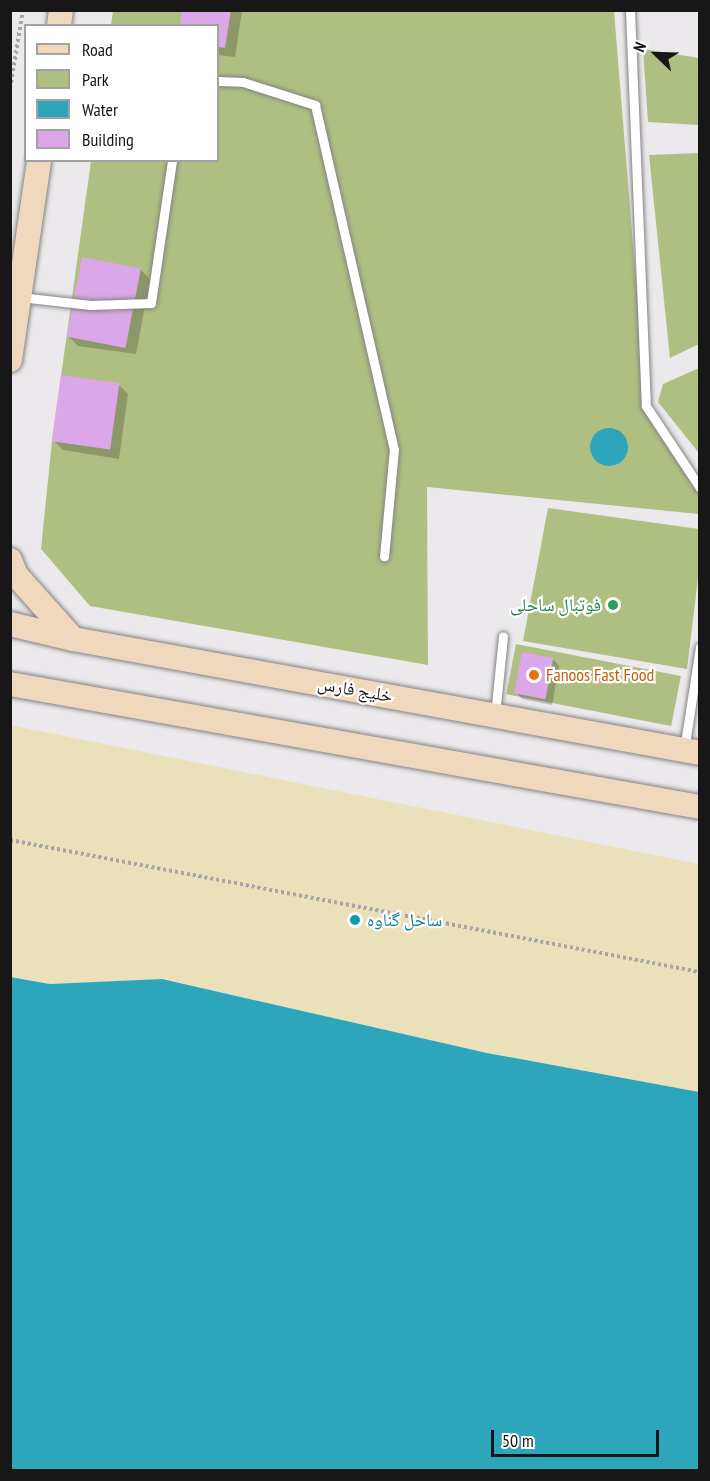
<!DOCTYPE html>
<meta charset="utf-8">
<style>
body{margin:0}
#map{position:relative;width:710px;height:1481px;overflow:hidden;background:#ebe9ec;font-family:"PT Sans Narrow","Noto Naskh Arabic",sans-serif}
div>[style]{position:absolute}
.green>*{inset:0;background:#afbf81;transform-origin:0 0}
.sand>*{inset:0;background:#eae1bb}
.water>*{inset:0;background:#2da6bc}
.round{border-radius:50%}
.shadow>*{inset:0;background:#0003}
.building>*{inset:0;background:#dba7e8;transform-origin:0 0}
.path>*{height:4px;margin-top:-2px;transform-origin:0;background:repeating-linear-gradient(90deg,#a6a4a7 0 3px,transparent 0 6px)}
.roads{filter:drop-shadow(0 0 2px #848285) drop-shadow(0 0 2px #848285)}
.service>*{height:9px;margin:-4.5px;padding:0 4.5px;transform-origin:4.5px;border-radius:4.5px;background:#fff}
.secondary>*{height:24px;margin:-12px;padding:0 12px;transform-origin:12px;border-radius:12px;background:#efd8bb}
.dots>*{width:16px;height:16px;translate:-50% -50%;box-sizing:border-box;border:3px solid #fff;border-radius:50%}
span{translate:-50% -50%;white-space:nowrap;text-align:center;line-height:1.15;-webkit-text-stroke:4.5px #fff;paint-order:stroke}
.leisure-label{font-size:18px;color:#27864d}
.right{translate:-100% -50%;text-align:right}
.food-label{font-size:18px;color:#c56008}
.left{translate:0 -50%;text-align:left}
.street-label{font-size:18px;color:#181718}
.culture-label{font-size:18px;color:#0d838f}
.frame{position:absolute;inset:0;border:12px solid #181718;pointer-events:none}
.legend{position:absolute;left:24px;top:24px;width:195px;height:138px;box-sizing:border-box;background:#fff;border:2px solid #a3a2a3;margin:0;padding:8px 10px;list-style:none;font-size:18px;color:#181718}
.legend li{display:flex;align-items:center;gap:12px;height:30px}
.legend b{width:30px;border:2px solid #a3a2a3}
.north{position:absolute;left:626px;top:24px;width:60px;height:60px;-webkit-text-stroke:4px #fff;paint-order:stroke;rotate:293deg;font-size:16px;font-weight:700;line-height:24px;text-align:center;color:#181718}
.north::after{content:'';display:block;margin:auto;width:21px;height:27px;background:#181718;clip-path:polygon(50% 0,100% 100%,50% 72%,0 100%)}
.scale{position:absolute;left:491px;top:1430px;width:168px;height:27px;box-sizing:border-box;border:3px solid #181718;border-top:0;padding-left:8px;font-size:18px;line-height:21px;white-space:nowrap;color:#181718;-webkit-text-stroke:4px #fff;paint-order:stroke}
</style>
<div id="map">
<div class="green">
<div style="clip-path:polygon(113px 11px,614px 11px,646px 405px,699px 488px,699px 514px,427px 487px,428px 665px,90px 606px,41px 549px,52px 441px,91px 161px,218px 160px,218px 26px,111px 25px)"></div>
<div style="clip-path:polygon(643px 49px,699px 58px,699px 125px,648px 122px)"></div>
<div style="clip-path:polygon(699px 153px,699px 344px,670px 358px,649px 155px)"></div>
<div style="clip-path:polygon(699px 368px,699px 453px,658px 402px,663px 384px)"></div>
<div style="clip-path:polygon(548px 508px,699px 529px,699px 570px,687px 669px,523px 641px)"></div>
<div style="left:516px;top:644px;width:168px;height:51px;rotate:11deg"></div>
</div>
<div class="sand">
<div style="clip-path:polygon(10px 725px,699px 864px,699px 1092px,487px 1053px,163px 979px,50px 984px,11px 977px)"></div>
</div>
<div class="water">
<div class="round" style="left:590px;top:428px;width:38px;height:38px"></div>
<div style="clip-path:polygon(10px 977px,50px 984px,162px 979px,487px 1053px,699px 1092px,699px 1470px,11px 1470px)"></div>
</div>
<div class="shadow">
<div style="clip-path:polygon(184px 10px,242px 10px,235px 57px,218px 55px,218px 26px)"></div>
<div style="clip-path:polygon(140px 269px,150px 279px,136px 354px,78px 346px,68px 336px)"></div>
<div style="clip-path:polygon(118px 384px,128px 394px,119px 459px,63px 450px,53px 440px)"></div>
<div style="clip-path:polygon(553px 659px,559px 666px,552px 705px,522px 699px,516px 692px)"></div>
</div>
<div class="building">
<div style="clip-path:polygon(182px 10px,231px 10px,225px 48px,218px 47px,218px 26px,180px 26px)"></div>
<div style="left:82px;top:257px;width:60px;height:81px;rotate:11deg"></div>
<div style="left:61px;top:375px;width:59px;height:67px;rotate:8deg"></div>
<div style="left:522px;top:652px;width:32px;height:42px;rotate:11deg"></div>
</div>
<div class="path">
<div style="left:10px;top:89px;width:80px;rotate:-80.7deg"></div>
<div style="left:10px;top:840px;width:703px;rotate:10.83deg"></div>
</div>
<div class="roads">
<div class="service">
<div style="left:630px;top:10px;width:396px;rotate:87.7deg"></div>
<div style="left:646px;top:406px;width:98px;rotate:56.6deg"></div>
<div style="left:218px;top:81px;width:25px;rotate:2deg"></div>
<div style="left:243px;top:82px;width:76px;rotate:17.7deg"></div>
<div style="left:315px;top:105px;width:353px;rotate:77.1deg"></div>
<div style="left:394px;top:449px;width:108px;rotate:95.3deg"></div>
<div style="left:20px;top:297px;width:71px;rotate:6.4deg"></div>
<div style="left:91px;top:305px;width:60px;rotate:-1.9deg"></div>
<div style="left:151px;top:303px;width:145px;rotate:-81.6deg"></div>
<div style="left:495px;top:715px;width:79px;rotate:-84.2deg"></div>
<div style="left:684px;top:750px;width:104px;rotate:-81.2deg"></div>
</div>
<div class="secondary">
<div style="left:59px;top:26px;width:16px;rotate:-83deg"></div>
<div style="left:10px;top:360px;width:202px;rotate:-81.7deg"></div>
<div style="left:10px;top:560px;width:16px;rotate:68deg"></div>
<div style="left:16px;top:575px;width:86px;rotate:48.3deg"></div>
<div style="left:10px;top:624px;width:65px;rotate:13.4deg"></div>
<div style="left:73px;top:639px;width:637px;rotate:10.3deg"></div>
<div style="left:10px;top:684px;width:701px;rotate:10.11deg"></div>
</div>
</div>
<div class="dots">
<div style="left:613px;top:605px;background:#2e9e5b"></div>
<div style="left:534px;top:675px;background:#e8710a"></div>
<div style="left:355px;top:920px;background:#0f9aa8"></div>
</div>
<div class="leisure-label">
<span class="right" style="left:601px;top:605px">فوتبال ساحلی</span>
</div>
<div class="food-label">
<span class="left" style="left:546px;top:675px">Fanoos Fast Food</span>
</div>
<div class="street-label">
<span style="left:355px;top:690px;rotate:10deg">خلیج فارس</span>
</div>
<div class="culture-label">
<span class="left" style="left:367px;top:920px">ساحل گناوه</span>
</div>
<div class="frame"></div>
<ul class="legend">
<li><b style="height:8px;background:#efd8bb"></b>Road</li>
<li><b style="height:16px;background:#afbf81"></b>Park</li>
<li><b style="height:16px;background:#2da6bc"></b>Water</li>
<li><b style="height:16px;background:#dba7e8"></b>Building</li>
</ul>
<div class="north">N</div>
<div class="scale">50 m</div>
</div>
